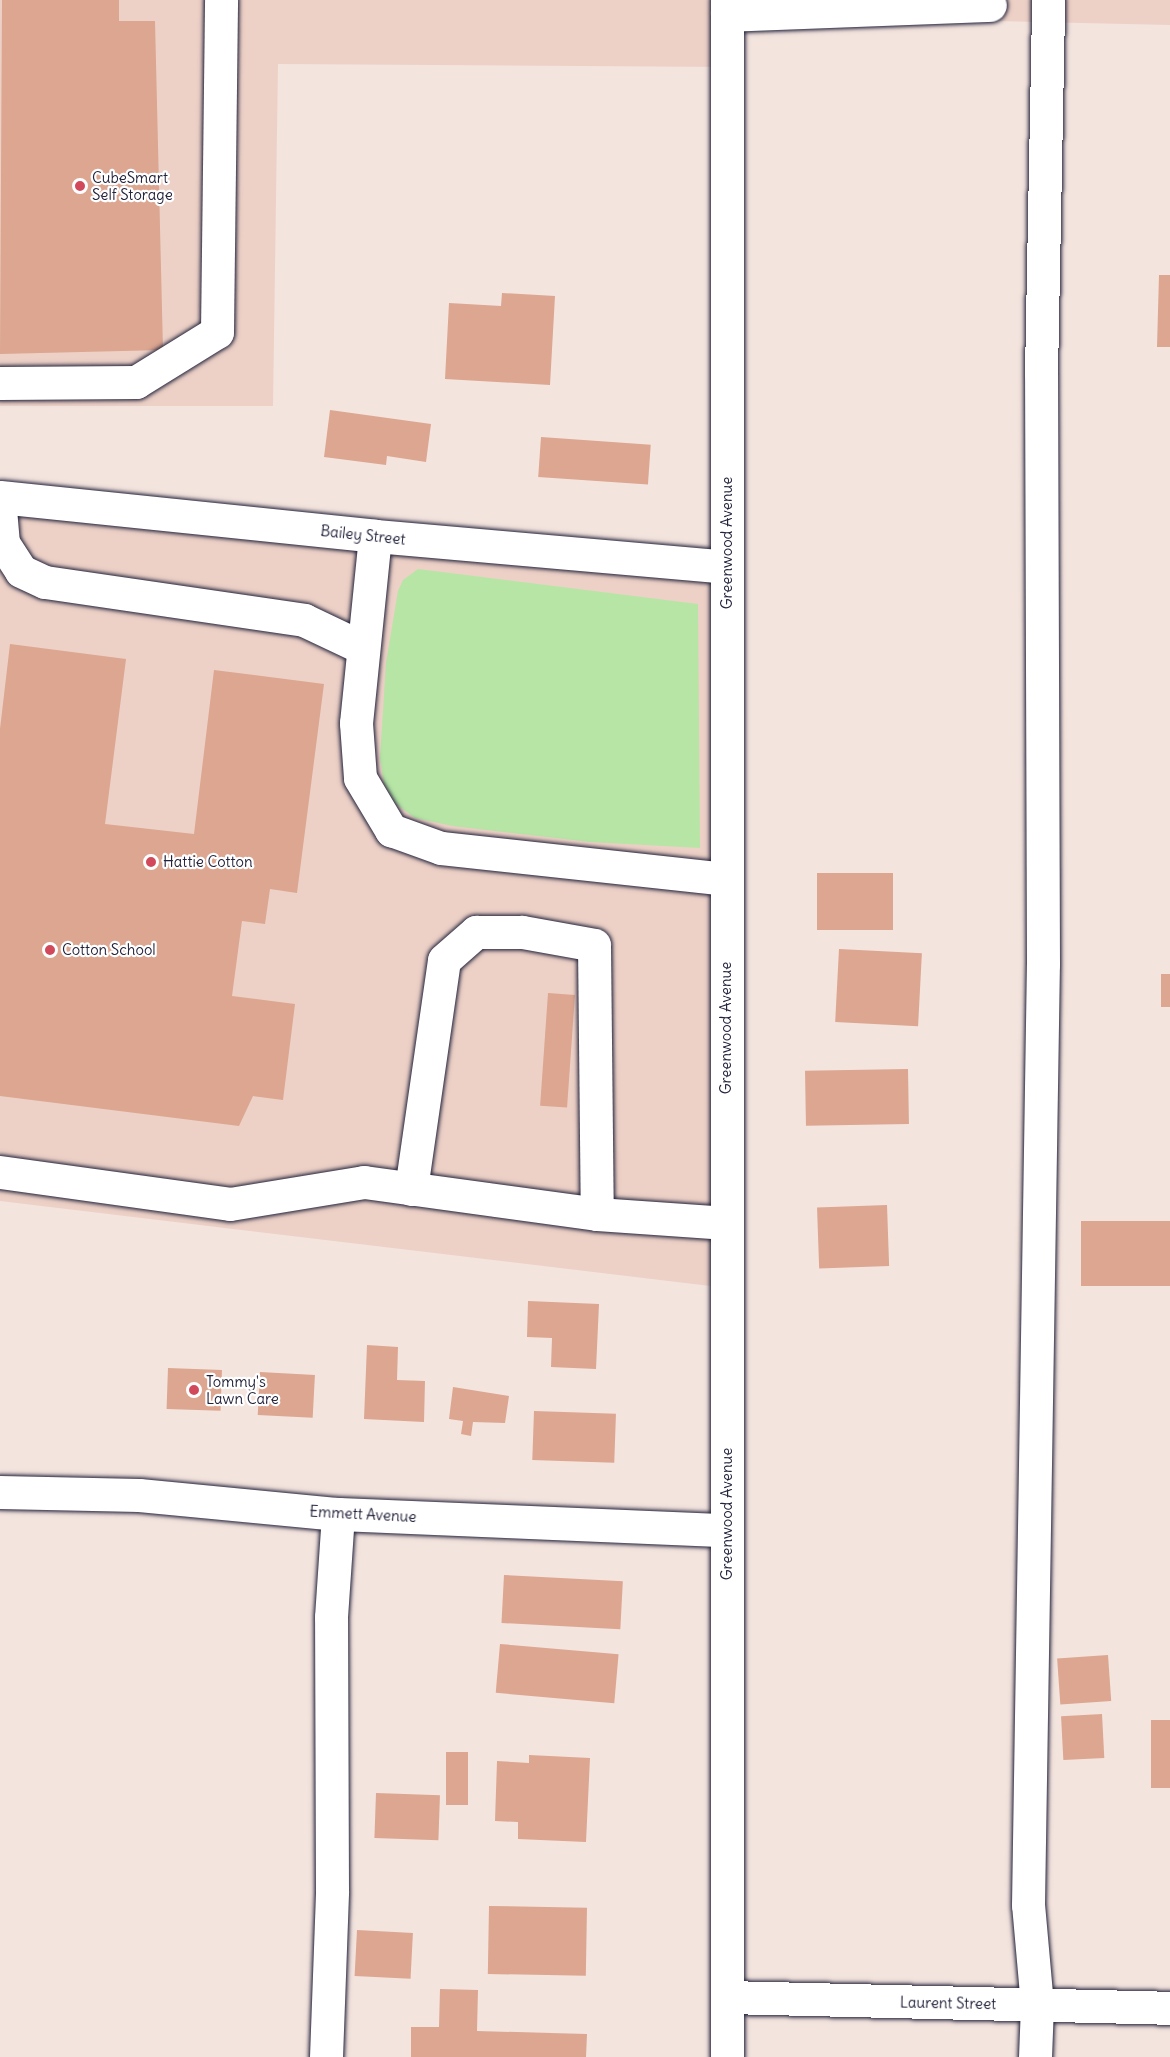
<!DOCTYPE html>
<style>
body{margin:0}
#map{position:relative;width:1170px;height:2057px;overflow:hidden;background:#f4e4de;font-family:Delius,sans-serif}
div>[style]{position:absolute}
.built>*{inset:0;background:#edd1c7}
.green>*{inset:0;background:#b6e5a5}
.building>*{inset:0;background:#dca691;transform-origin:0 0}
.roads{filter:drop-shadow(0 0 2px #22223b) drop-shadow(0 0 2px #22223b)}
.minor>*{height:33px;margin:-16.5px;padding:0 16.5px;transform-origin:16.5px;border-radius:16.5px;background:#fff}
.dots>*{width:16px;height:16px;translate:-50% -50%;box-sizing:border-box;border:3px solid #fff;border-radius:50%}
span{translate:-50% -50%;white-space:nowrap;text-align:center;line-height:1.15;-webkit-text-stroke:4.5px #fff;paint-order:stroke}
.poi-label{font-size:15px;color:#22223b}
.left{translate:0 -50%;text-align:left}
.street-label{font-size:15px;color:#22223b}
</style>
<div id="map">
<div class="built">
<div style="clip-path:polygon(0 0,1170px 0,1170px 25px,727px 15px,727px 67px,278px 64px,273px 406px,0 406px)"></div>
<div style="clip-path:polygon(0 497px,727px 567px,727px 1288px,0 1201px)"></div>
</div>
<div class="green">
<div style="clip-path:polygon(418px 569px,698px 604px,700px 848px,590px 842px,453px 826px,415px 818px,396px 804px,384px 784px,380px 758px,386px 663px,398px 591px,403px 580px)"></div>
</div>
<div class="building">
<div style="clip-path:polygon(2px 0,119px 0,119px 21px,155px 21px,163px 350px,0 354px)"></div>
<div style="clip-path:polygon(1159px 275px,1170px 275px,1170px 347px,1157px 347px)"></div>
<div style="clip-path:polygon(502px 293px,555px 296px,550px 385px,445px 379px,449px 303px,501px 306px)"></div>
<div style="clip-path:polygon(330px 410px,431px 424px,426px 462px,387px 456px,386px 465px,324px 457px)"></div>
<div style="left:541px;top:437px;width:110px;height:40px;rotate:4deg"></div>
<div style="clip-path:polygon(10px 644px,126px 659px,105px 824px,194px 834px,214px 670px,324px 684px,297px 893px,270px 889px,265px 924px,242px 921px,232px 996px,295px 1004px,283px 1100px,253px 1096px,239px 1126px,0 1096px,0 729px)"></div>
<div style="left:893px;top:873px;width:57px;height:76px;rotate:90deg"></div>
<div style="left:839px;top:949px;width:83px;height:73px;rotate:3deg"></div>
<div style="left:1161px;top:974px;width:9px;height:33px"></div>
<div style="left:548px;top:993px;width:27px;height:113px;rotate:4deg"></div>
<div style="left:908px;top:1069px;width:55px;height:103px;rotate:89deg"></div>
<div style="left:887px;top:1205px;width:61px;height:70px;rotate:88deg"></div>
<div style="left:1170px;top:1221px;width:65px;height:89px;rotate:90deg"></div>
<div style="clip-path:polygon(528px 1301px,599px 1304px,596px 1369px,551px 1367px,552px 1338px,527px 1337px)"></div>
<div style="clip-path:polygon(367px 1345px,398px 1347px,397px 1380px,425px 1381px,424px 1422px,364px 1419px)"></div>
<div style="left:168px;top:1368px;width:54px;height:41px;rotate:2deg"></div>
<div style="left:260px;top:1372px;width:55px;height:43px;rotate:3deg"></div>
<div style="clip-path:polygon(453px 1387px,509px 1396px,505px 1423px,473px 1422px,471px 1436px,461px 1434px,463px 1421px,449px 1419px)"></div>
<div style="left:534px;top:1411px;width:82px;height:49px;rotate:2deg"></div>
<div style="left:504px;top:1575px;width:119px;height:48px;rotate:3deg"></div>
<div style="left:500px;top:1644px;width:119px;height:49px;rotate:5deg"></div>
<div style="left:1108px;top:1655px;width:46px;height:51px;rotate:86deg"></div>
<div style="left:1102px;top:1714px;width:44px;height:41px;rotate:87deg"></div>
<div style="left:1151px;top:1720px;width:19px;height:68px"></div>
<div style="left:446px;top:1752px;width:22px;height:53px"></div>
<div style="clip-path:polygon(529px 1755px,590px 1758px,586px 1842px,518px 1839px,518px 1822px,495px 1821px,497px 1761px,529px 1763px)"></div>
<div style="left:376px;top:1793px;width:64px;height:45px;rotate:2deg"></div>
<div style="left:489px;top:1906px;width:98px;height:68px;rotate:1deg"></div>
<div style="left:357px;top:1930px;width:56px;height:46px;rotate:3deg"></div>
<div style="clip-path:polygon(440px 1989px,478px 1990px,477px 2031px,587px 2034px,586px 2057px,411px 2057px,411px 2027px,439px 2027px)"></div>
</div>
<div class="roads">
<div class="minor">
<div style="left:727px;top:15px;width:263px;rotate:-2.2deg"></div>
<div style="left:0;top:383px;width:136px;rotate:-0.4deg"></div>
<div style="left:136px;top:382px;width:95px;rotate:-31.7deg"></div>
<div style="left:217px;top:332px;width:332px;rotate:-89.3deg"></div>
<div style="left:0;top:497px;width:377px;rotate:5.9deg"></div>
<div style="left:375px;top:536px;width:353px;rotate:5deg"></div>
<div style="left:0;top:509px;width:34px;rotate:85deg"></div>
<div style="left:3px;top:543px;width:33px;rotate:57deg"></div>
<div style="left:21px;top:571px;width:26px;rotate:25deg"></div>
<div style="left:45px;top:582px;width:262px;rotate:8.3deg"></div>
<div style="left:304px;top:620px;width:65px;rotate:25.4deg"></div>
<div style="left:375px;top:536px;width:188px;rotate:95.8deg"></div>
<div style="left:356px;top:723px;width:55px;rotate:85.8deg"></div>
<div style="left:360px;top:778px;width:61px;rotate:59.2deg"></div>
<div style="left:391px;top:830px;width:53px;rotate:19.8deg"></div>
<div style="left:441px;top:848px;width:286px;rotate:6.2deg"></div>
<div style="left:0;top:1172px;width:232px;rotate:7.9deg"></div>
<div style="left:230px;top:1204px;width:136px;rotate:-9.3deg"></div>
<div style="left:364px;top:1182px;width:235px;rotate:7.8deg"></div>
<div style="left:597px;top:1214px;width:130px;rotate:4deg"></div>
<div style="left:411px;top:1189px;width:231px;rotate:-81.8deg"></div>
<div style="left:444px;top:960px;width:43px;rotate:-41.2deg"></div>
<div style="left:476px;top:932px;width:46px"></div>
<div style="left:522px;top:932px;width:73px;rotate:10.2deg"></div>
<div style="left:594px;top:945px;width:269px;rotate:89.4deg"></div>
<div style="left:0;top:1492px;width:139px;rotate:1.2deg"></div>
<div style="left:139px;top:1495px;width:200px;rotate:5.5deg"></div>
<div style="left:338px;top:1514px;width:389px;rotate:2.4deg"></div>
<div style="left:727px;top:1997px;width:443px;rotate:1.4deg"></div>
<div style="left:326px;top:2057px;width:166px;rotate:-87.9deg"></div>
<div style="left:332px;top:1891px;width:274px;rotate:-90.2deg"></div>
<div style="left:331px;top:1617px;width:103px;rotate:-86.1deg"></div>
<div style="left:727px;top:2057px;width:2057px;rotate:-90deg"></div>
<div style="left:1035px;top:2057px;width:52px;rotate:-87.8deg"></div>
<div style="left:1037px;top:2005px;width:100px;rotate:-95.1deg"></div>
<div style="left:1028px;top:1905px;width:941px;rotate:-89.09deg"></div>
<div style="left:1043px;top:964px;width:590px;rotate:-90.19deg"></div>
<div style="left:1041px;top:374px;width:374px;rotate:-88.9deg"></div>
</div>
</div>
<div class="dots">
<div style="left:80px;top:186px;background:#d1495b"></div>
<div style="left:151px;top:862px;background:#d1495b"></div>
<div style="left:50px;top:950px;background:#d1495b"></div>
<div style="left:194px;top:1390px;background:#d1495b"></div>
</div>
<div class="poi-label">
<span class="left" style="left:92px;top:186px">CubeSmart<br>Self Storage</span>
<span class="left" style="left:163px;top:862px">Hattie Cotton</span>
<span class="left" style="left:62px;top:950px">Cotton School</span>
<span class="left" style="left:206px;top:1390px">Tommy's<br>Lawn Care</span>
</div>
<div class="street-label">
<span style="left:363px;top:535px;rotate:6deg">Bailey Street</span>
<span style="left:727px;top:543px;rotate:-90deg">Greenwood Avenue</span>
<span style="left:726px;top:1028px;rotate:-90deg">Greenwood Avenue</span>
<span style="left:363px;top:1514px;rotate:3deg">Emmett Avenue</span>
<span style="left:727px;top:1514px;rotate:-90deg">Greenwood Avenue</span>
<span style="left:948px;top:2003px;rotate:1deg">Laurent Street</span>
</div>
</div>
